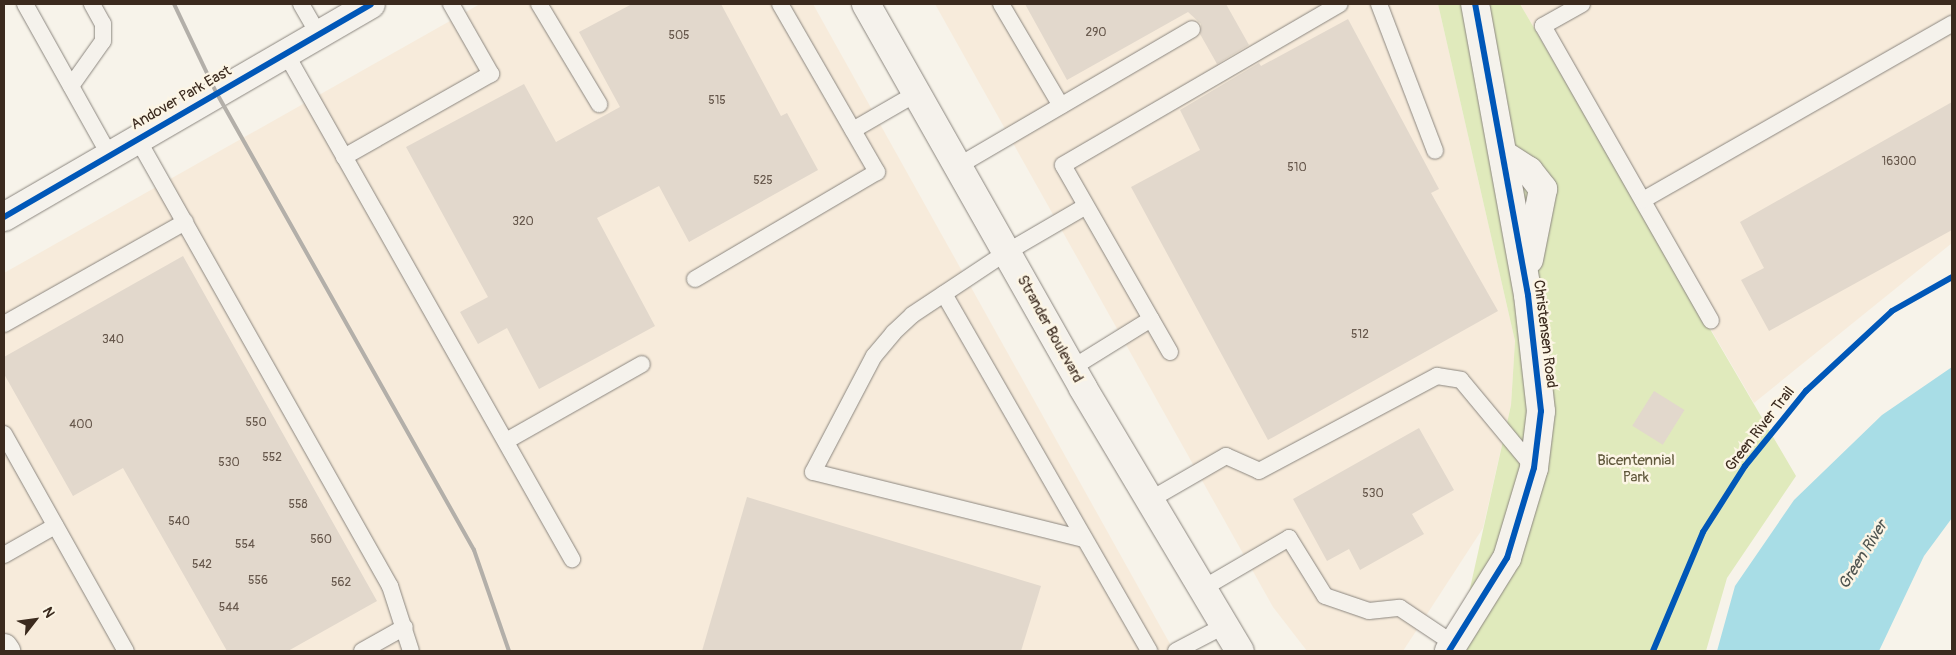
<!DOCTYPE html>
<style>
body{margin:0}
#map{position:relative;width:1956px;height:655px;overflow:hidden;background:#f7f3ea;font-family:Pangolin,sans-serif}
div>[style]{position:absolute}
.built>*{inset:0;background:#f7ebdb}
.green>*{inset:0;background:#e0eabc}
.water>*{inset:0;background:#a8dde6}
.building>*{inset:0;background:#e2d8cc;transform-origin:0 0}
.roads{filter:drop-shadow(0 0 1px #8b867f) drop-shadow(0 0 1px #8b867f)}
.lane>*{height:16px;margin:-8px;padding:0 8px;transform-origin:8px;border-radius:8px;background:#f5f2ec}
.street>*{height:28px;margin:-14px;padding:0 14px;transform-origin:14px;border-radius:14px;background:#f5f2ec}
.secondary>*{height:28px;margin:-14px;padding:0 14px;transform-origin:14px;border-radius:14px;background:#f5f2ec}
.rail>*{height:4px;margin:-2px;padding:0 2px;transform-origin:2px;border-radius:2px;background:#b3afa9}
.cycleway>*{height:6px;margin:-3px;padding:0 3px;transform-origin:3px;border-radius:3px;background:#0057b8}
span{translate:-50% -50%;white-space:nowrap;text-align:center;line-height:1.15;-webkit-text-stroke:5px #fcf5e5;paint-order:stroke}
.number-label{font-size:12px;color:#65564a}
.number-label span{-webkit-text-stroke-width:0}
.street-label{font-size:15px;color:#3b2a1e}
.park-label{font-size:15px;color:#60583c}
.water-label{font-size:16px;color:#4e5450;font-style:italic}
.frame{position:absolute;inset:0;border:5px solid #3b2a1e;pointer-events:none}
.north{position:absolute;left:10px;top:595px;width:50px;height:50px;-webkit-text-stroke:4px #fcf5e5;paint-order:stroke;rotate:60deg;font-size:14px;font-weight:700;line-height:20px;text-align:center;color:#3b2a1e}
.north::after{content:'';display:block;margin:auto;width:18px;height:22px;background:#3b2a1e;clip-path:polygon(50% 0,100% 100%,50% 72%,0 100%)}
</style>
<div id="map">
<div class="built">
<div style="clip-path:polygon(480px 4px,813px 4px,1174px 651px,4px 651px,4px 273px)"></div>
<div style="clip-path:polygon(935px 4px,1438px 4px,1515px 341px,1511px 405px,1483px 528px,1403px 651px,1307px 651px,1273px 607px)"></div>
<div style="clip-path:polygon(1520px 4px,1952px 4px,1952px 243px,1754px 403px)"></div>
</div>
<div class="green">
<div style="clip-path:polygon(1438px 4px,1520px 4px,1796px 476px,1727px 578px,1706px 651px,1456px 651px,1511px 405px,1515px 341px)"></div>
</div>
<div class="water">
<div style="clip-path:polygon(1952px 367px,1952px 518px,1924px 556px,1879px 651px,1717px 651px,1735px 586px,1794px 500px,1882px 415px)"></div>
</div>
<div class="building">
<div style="clip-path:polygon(632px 4px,721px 4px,781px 116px,787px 113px,818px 170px,689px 242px,659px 186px,597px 218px,655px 326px,539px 389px,507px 328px,478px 344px,460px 312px,488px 297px,406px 147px,524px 84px,556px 142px,620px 107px,579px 32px)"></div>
<div style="clip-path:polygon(1025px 4px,1226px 4px,1249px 45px,1217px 64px,1200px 34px,1201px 24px,1188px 12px,1067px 80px)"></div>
<div style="clip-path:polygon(1348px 19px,1439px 189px,1431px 193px,1498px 311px,1268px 440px,1131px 187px,1200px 150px,1180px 110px,1259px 63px,1261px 66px)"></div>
<div style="clip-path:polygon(1952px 102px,1952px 230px,1769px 331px,1741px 280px,1764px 268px,1740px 222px)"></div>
<div style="clip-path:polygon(183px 256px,377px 601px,288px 651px,227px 651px,123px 468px,73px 496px,4px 374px,4px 357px)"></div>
<div style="left:1654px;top:391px;width:36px;height:41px;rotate:32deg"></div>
<div style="clip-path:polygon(1419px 428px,1454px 490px,1412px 514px,1424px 534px,1360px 570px,1349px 549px,1327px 561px,1293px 499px)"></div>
<div style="clip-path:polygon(747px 497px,1041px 586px,1021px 651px,702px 651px)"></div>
</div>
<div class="roads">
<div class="lane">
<div style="left:25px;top:4px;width:172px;rotate:60.8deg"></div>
<div style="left:301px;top:4px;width:34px;rotate:60deg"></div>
<div style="left:539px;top:4px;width:117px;rotate:59deg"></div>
<div style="left:1001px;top:4px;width:118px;rotate:59.5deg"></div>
<div style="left:1379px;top:4px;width:157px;rotate:69.1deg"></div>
<div style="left:1582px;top:4px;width:45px;rotate:150.6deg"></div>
<div style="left:1543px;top:26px;width:339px;rotate:60.3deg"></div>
<div style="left:285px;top:52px;width:583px;rotate:60.49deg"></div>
<div style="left:71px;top:86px;width:55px;rotate:-54.6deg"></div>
<div style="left:103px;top:41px;width:17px;rotate:-90deg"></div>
<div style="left:103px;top:24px;width:23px;rotate:-119deg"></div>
<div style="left:853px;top:130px;width:74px;rotate:-30deg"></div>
<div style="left:137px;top:138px;width:515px;rotate:60.55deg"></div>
<div style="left:390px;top:586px;width:68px;rotate:72.1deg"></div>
<div style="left:344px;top:157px;width:169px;rotate:-29.5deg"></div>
<div style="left:491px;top:74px;width:81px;rotate:-119.7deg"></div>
<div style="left:958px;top:166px;width:271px;rotate:-30.3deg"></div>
<div style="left:1643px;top:200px;width:356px;rotate:-29.7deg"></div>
<div style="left:695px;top:279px;width:211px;rotate:-30.5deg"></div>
<div style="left:877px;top:172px;width:194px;rotate:-120deg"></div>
<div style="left:944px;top:294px;width:412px;rotate:60.1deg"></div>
<div style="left:4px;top:324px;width:208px;rotate:-29.4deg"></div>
<div style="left:1170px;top:352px;width:215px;rotate:-119.8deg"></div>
<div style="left:1063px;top:165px;width:320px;rotate:-30.2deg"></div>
<div style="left:1072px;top:368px;width:93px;rotate:-31.8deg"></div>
<div style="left:4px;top:434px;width:249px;rotate:60.7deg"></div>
<div style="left:506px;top:441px;width:156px;rotate:-29.5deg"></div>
<div style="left:1148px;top:501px;width:90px;rotate:-30deg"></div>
<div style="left:1226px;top:456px;width:36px;rotate:24deg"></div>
<div style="left:1259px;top:471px;width:202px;rotate:-28.1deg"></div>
<div style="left:1437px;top:376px;width:24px;rotate:9deg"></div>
<div style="left:1461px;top:380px;width:114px;rotate:50.3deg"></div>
<div style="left:1084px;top:539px;width:279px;rotate:-166.1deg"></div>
<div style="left:813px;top:472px;width:131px;rotate:-62.3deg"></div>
<div style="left:874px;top:356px;width:30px;rotate:-50deg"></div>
<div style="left:893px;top:333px;width:26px;rotate:-43deg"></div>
<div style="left:912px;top:315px;width:114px;rotate:-33.6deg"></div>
<div style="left:1007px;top:252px;width:91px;rotate:-30.2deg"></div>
<div style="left:4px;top:555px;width:59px;rotate:-29.6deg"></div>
<div style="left:1200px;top:590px;width:103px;rotate:-30.3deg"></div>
<div style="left:1289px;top:538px;width:68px;rotate:58.2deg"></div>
<div style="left:1325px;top:596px;width:46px;rotate:18.8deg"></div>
<div style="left:1369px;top:611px;width:31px;rotate:-6deg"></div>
<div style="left:1400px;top:608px;width:65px;rotate:33.7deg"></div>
<div style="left:362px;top:651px;width:49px;rotate:-29.2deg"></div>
<div style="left:1176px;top:651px;width:52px;rotate:-27.6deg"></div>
</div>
<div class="street">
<div style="left:1504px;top:155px;width:30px;rotate:33deg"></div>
<div style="left:1529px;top:171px;width:23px;rotate:52deg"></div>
<div style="left:1543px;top:189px;width:72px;rotate:101.2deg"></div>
<div style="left:4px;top:648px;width:4px;rotate:56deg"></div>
<div style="left:1449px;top:651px;width:110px;rotate:-58.1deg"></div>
<div style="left:1507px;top:558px;width:94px;rotate:-73.3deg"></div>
<div style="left:1534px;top:468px;width:57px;rotate:-83deg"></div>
<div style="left:1541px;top:411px;width:117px;rotate:-96.4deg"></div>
<div style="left:1528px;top:295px;width:296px;rotate:-100.3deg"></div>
</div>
<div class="secondary">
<div style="left:866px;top:4px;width:441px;rotate:60.5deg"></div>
<div style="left:1083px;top:388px;width:306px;rotate:59.2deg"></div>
<div style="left:4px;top:217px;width:424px;rotate:-30.1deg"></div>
</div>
</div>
<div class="rail">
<div style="left:174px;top:4px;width:98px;rotate:64.5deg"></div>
<div style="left:216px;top:92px;width:526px;rotate:60.61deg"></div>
<div style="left:474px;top:550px;width:107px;rotate:70.9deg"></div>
</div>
<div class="cycleway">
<div style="left:4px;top:217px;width:424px;rotate:-30.1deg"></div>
<div style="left:1449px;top:651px;width:110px;rotate:-58.1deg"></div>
<div style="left:1507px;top:558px;width:94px;rotate:-73.3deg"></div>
<div style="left:1534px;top:468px;width:57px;rotate:-83deg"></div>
<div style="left:1541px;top:411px;width:117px;rotate:-96.4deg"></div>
<div style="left:1528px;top:295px;width:296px;rotate:-100.3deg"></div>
<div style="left:1653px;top:651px;width:129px;rotate:-67.2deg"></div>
<div style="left:1703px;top:532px;width:78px;rotate:-57.5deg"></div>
<div style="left:1745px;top:466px;width:97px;rotate:-50.9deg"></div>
<div style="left:1806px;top:391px;width:117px;rotate:-42.9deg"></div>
<div style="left:1892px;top:311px;width:69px;rotate:-29.5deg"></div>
</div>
<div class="number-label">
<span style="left:1096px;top:33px">290</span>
<span style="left:679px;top:36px">505</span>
<span style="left:717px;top:101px">515</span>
<span style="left:1899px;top:162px">16300</span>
<span style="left:1297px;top:168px">510</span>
<span style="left:763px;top:181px">525</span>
<span style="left:523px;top:222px">320</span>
<span style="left:1360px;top:335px">512</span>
<span style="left:113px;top:340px">340</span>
<span style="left:256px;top:423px">550</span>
<span style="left:81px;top:425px">400</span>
<span style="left:272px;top:458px">552</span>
<span style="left:229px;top:463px">530</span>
<span style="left:1373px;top:494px">530</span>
<span style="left:298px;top:505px">558</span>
<span style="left:179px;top:522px">540</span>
<span style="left:321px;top:540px">560</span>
<span style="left:245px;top:545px">554</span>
<span style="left:202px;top:565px">542</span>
<span style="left:258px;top:581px">556</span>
<span style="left:341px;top:583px">562</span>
<span style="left:229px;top:608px">544</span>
</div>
<div class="street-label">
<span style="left:181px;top:98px;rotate:-30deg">Andover Park East</span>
<span style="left:1050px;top:329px;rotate:61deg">Strander Boulevard</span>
<span style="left:1545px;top:334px;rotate:83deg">Christensen Road</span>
<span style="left:1760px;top:429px;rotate:-52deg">Green River Trail</span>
</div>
<div class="park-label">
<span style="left:1636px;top:469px">Bicentennial<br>Park</span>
</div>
<div class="water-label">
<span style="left:1863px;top:555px;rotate:-58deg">Green River</span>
</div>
<div class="frame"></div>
<div class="north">N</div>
</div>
